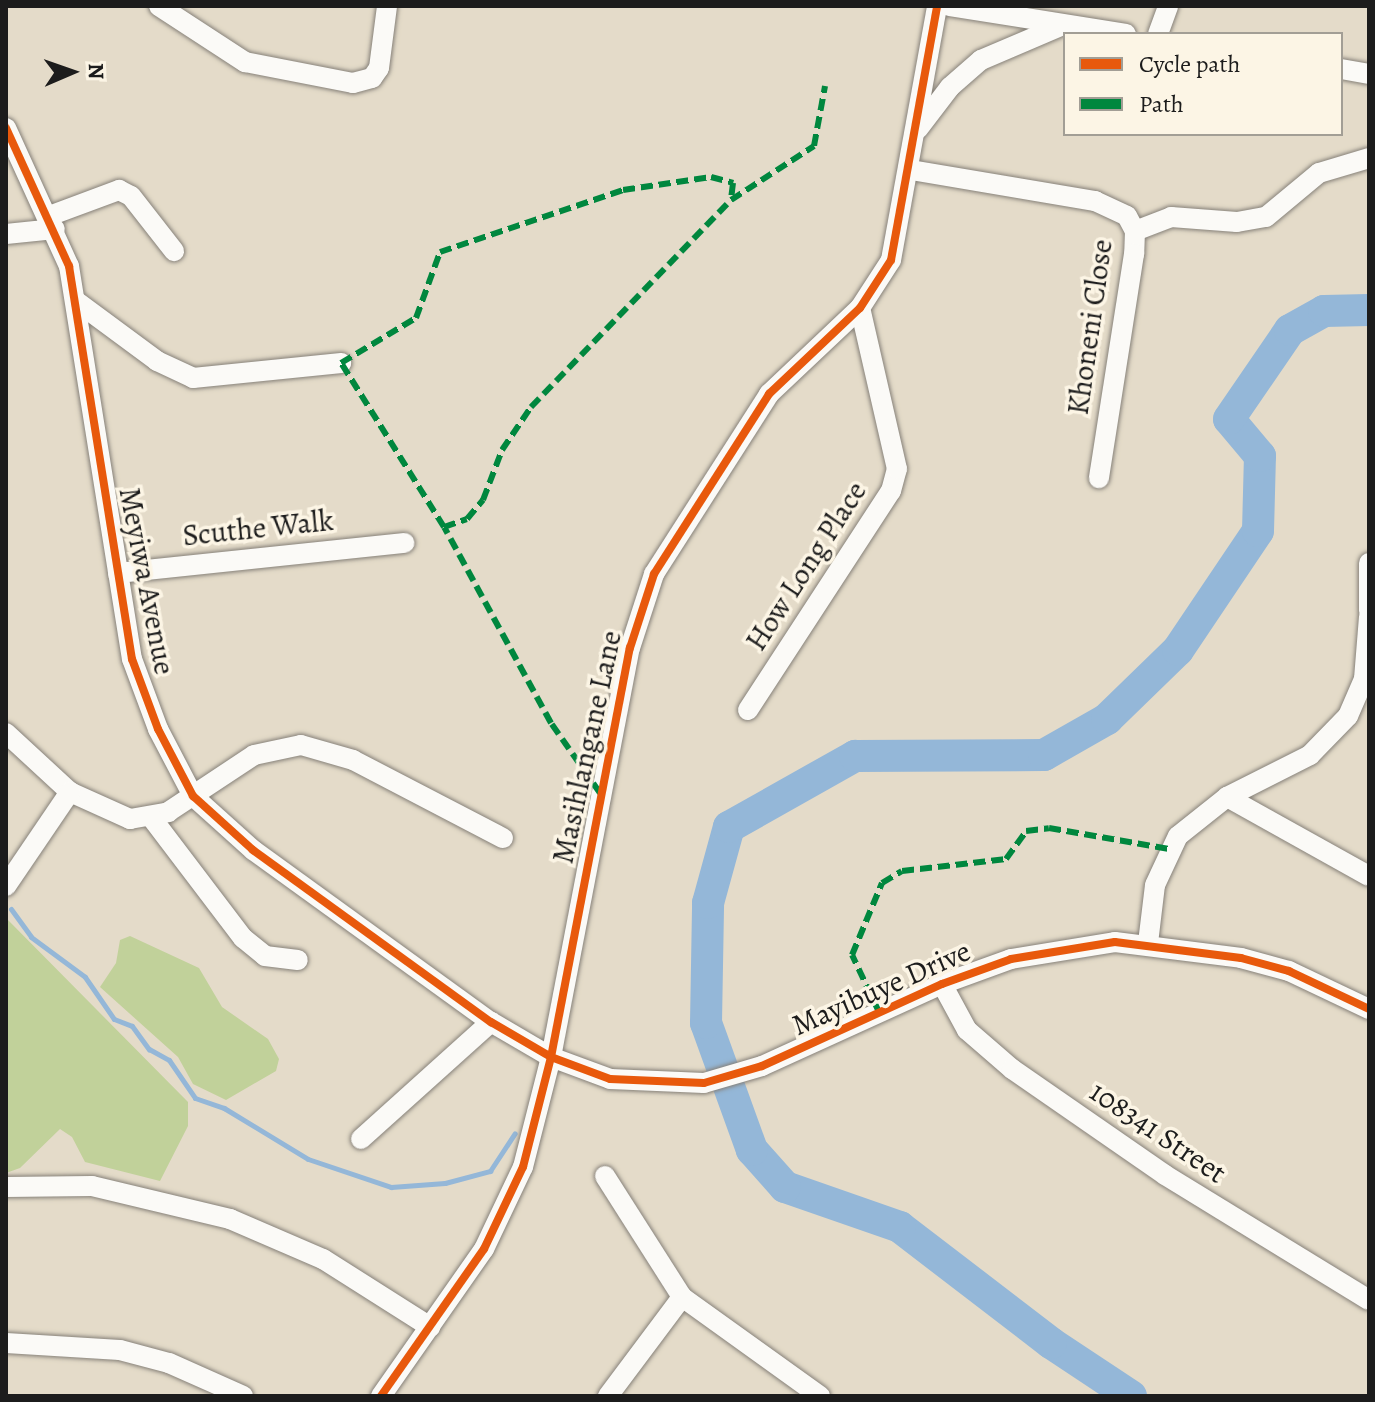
<!DOCTYPE html>
<style>
body{margin:0}
#map{position:relative;width:1375px;height:1402px;overflow:hidden;background:#e4dbc9;font-family:Alegreya,serif}
div>[style]{position:absolute}
.green>*{inset:0;background:#c1d19a}
.stream>*{height:5px;margin:-2.5px;padding:0 2.5px;transform-origin:2.5px;border-radius:2.5px;background:#94b7d8}
.river>*{height:32px;margin:-16px;padding:0 16px;transform-origin:16px;border-radius:16px;background:#94b7d8}
.roads{filter:drop-shadow(0 0 2px #868179) drop-shadow(0 0 2px #868179)}
.minor>*{height:20px;margin:-10px;padding:0 10px;transform-origin:10px;border-radius:10px;background:#fbfaf7}
.quiet>*{height:6px;margin-top:-3px;transform-origin:0;background:repeating-linear-gradient(90deg,#00873e 0 12px,transparent 0 18px)}
.cycleway>*{height:8px;margin:-4px;padding:0 4px;transform-origin:4px;border-radius:4px;background:#e8590c}
span{translate:-50% -50%;white-space:nowrap;text-align:center;line-height:1.15;-webkit-text-stroke:7px #fcf5e5;paint-order:stroke}
.street-label{font-size:30px;color:#1c1c1c}
.frame{position:absolute;inset:0;border:8px solid #1c1c1c;pointer-events:none}
.legend{position:absolute;left:1063px;top:32px;width:280px;height:104px;box-sizing:border-box;background:#fcf5e5;border:2px solid #a29e95;margin:0;padding:10px 14px;list-style:none;font-size:24px;color:#1c1c1c}
.legend li{display:flex;align-items:center;gap:16px;height:40px}
.legend b{width:40px;border:2px solid #a29e95}
.north{position:absolute;left:32px;top:32px;width:80px;height:80px;-webkit-text-stroke:6px #fcf5e5;paint-order:stroke;rotate:88deg;font-size:22px;font-weight:700;line-height:32px;text-align:center;color:#1c1c1c}
.north::after{content:'';display:block;margin:auto;width:28px;height:36px;background:#1c1c1c;clip-path:polygon(50% 0,100% 100%,50% 72%,0 100%)}
</style>
<div id="map">
<div class="green">
<div style="clip-path:polygon(6px 918px,188px 1102px,188px 1126px,160px 1181px,85px 1162px,72px 1137px,60px 1129px,20px 1168px,6px 1173px)"></div>
<div style="clip-path:polygon(130px 936px,199px 968px,222px 1007px,268px 1039px,279px 1059px,276px 1071px,226px 1100px,193px 1084px,178px 1057px,100px 987px,116px 963px,120px 940px)"></div>
</div>
<div class="stream">
<div style="left:11px;top:909px;width:34px;rotate:54deg"></div>
<div style="left:31px;top:937px;width:67px;rotate:36.5deg"></div>
<div style="left:85px;top:977px;width:51px;rotate:55.4deg"></div>
<div style="left:114px;top:1019px;width:19px;rotate:21deg"></div>
<div style="left:132px;top:1026px;width:29px;rotate:54deg"></div>
<div style="left:149px;top:1049px;width:23px;rotate:29deg"></div>
<div style="left:169px;top:1060px;width:46px;rotate:55.6deg"></div>
<div style="left:195px;top:1098px;width:31px;rotate:19deg"></div>
<div style="left:224px;top:1108px;width:98px;rotate:31.3deg"></div>
<div style="left:308px;top:1159px;width:88px;rotate:18.6deg"></div>
<div style="left:391px;top:1187px;width:54px;rotate:-4.2deg"></div>
<div style="left:445px;top:1183px;width:47px;rotate:-14.9deg"></div>
<div style="left:490px;top:1171px;width:45px;rotate:-56.7deg"></div>
</div>
<div class="river">
<div style="left:1131px;top:1396px;width:96px;rotate:-146.5deg"></div>
<div style="left:1051px;top:1343px;width:190px;rotate:-142.5deg"></div>
<div style="left:900px;top:1227px;width:122px;rotate:-160.8deg"></div>
<div style="left:785px;top:1187px;width:50px;rotate:-131.7deg"></div>
<div style="left:752px;top:1150px;width:135px;rotate:-109.9deg"></div>
<div style="left:706px;top:1023px;width:120px;rotate:-89deg"></div>
<div style="left:708px;top:903px;width:79px;rotate:-74.6deg"></div>
<div style="left:729px;top:827px;width:145px;rotate:-29.4deg"></div>
<div style="left:855px;top:756px;width:189px;rotate:-0.3deg"></div>
<div style="left:1044px;top:755px;width:73px;rotate:-29.7deg"></div>
<div style="left:1107px;top:719px;width:99px;rotate:-44.2deg"></div>
<div style="left:1178px;top:650px;width:143px;rotate:-56.1deg"></div>
<div style="left:1258px;top:531px;width:75px;rotate:-88.5deg"></div>
<div style="left:1260px;top:456px;width:48px;rotate:-130deg"></div>
<div style="left:1229px;top:419px;width:108px;rotate:-55.6deg"></div>
<div style="left:1290px;top:330px;width:39px;rotate:-29deg"></div>
<div style="left:1324px;top:311px;width:45px;rotate:-1.3deg"></div>
</div>
<div class="roads">
<div class="minor">
<div style="left:159px;top:6px;width:103px;rotate:33.1deg"></div>
<div style="left:245px;top:62px;width:110px;rotate:11deg"></div>
<div style="left:353px;top:83px;width:20px;rotate:-15deg"></div>
<div style="left:372px;top:78px;width:12px;rotate:-55deg"></div>
<div style="left:379px;top:68px;width:63px;rotate:-82.6deg"></div>
<div style="left:950px;top:6px;width:178px;rotate:9deg"></div>
<div style="left:1158px;top:34px;width:30px;rotate:-70deg"></div>
<div style="left:1341px;top:69px;width:28px;rotate:10deg"></div>
<div style="left:6px;top:128px;width:152px;rotate:65.5deg"></div>
<div style="left:69px;top:266px;width:398px;rotate:80.9deg"></div>
<div style="left:132px;top:659px;width:75px;rotate:69.6deg"></div>
<div style="left:158px;top:729px;width:76px;rotate:62.4deg"></div>
<div style="left:193px;top:796px;width:81px;rotate:42deg"></div>
<div style="left:253px;top:850px;width:294px;rotate:35.9deg"></div>
<div style="left:491px;top:1022px;width:69px;rotate:30.3deg"></div>
<div style="left:551px;top:1057px;width:63px;rotate:20.4deg"></div>
<div style="left:610px;top:1079px;width:94px;rotate:2.4deg"></div>
<div style="left:704px;top:1083px;width:60px;rotate:-16.3deg"></div>
<div style="left:762px;top:1066px;width:198px;rotate:-24.5deg"></div>
<div style="left:942px;top:984px;width:73px;rotate:-19.9deg"></div>
<div style="left:1011px;top:959px;width:105px;rotate:-9.3deg"></div>
<div style="left:1115px;top:942px;width:127px;rotate:7.2deg"></div>
<div style="left:1241px;top:958px;width:50px;rotate:15.2deg"></div>
<div style="left:1289px;top:971px;width:89px;rotate:25.4deg"></div>
<div style="left:918px;top:129px;width:53px;rotate:-52.7deg"></div>
<div style="left:950px;top:87px;width:41px;rotate:-41.1deg"></div>
<div style="left:981px;top:60px;width:89px;rotate:-23.1deg"></div>
<div style="left:911px;top:170px;width:187px;rotate:9.6deg"></div>
<div style="left:1095px;top:201px;width:35px;rotate:25deg"></div>
<div style="left:1127px;top:216px;width:17px;rotate:62deg"></div>
<div style="left:1135px;top:231px;width:23px;rotate:92deg"></div>
<div style="left:1134px;top:254px;width:227px;rotate:98.9deg"></div>
<div style="left:49px;top:216px;width:75px;rotate:-20.4deg"></div>
<div style="left:119px;top:190px;width:13px;rotate:27deg"></div>
<div style="left:131px;top:196px;width:70px;rotate:52deg"></div>
<div style="left:1135px;top:231px;width:39px;rotate:-21deg"></div>
<div style="left:1171px;top:217px;width:66px;rotate:4.3deg"></div>
<div style="left:1237px;top:222px;width:29px;rotate:-10deg"></div>
<div style="left:1266px;top:217px;width:69px;rotate:-39.7deg"></div>
<div style="left:1319px;top:173px;width:52px;rotate:-16.7deg"></div>
<div style="left:6px;top:234px;width:49px;rotate:-5.8deg"></div>
<div style="left:76px;top:301px;width:101px;rotate:36.5deg"></div>
<div style="left:157px;top:361px;width:40px;rotate:25deg"></div>
<div style="left:193px;top:378px;width:149px;rotate:-5.8deg"></div>
<div style="left:1369px;top:563px;width:48px;rotate:90deg"></div>
<div style="left:118px;top:573px;width:288px;rotate:-6deg"></div>
<div style="left:748px;top:710px;width:262px;rotate:-56.9deg"></div>
<div style="left:891px;top:491px;width:23px;rotate:-75deg"></div>
<div style="left:897px;top:469px;width:165px;rotate:-102.9deg"></div>
<div style="left:6px;top:733px;width:87px;rotate:42.7deg"></div>
<div style="left:70px;top:792px;width:66px;rotate:24.2deg"></div>
<div style="left:130px;top:819px;width:39px;rotate:-10deg"></div>
<div style="left:168px;top:812px;width:103px;rotate:-33.5deg"></div>
<div style="left:254px;top:755px;width:48px;rotate:-12deg"></div>
<div style="left:301px;top:745px;width:54px;rotate:16.1deg"></div>
<div style="left:353px;top:760px;width:169px;rotate:27.5deg"></div>
<div style="left:1227px;top:797px;width:162px;rotate:29.1deg"></div>
<div style="left:151px;top:817px;width:152px;rotate:52.8deg"></div>
<div style="left:243px;top:938px;width:28px;rotate:39deg"></div>
<div style="left:265px;top:956px;width:33px;rotate:7deg"></div>
<div style="left:6px;top:886px;width:114px;rotate:-55.8deg"></div>
<div style="left:1148px;top:943px;width:58px;rotate:-83.1deg"></div>
<div style="left:1155px;top:885px;width:54px;rotate:-64.9deg"></div>
<div style="left:1178px;top:836px;width:63px;rotate:-38.5deg"></div>
<div style="left:1227px;top:797px;width:93px;rotate:-26.8deg"></div>
<div style="left:1310px;top:755px;width:54px;rotate:-45.7deg"></div>
<div style="left:1348px;top:716px;width:40px;rotate:-66.6deg"></div>
<div style="left:1364px;top:679px;width:62px;rotate:-85.4deg"></div>
<div style="left:942px;top:984px;width:52px;rotate:61.5deg"></div>
<div style="left:967px;top:1030px;width:60px;rotate:40.9deg"></div>
<div style="left:1012px;top:1069px;width:186px;rotate:34.7deg"></div>
<div style="left:1165px;top:1175px;width:239px;rotate:31.5deg"></div>
<div style="left:361px;top:1139px;width:175px;rotate:-42deg"></div>
<div style="left:605px;top:1176px;width:143px;rotate:57.5deg"></div>
<div style="left:682px;top:1297px;width:170px;rotate:35.7deg"></div>
<div style="left:6px;top:1187px;width:86px;rotate:-0.7deg"></div>
<div style="left:92px;top:1186px;width:142px;rotate:13.4deg"></div>
<div style="left:230px;top:1219px;width:101px;rotate:23.3deg"></div>
<div style="left:323px;top:1259px;width:127px;rotate:32.4deg"></div>
<div style="left:6px;top:1343px;width:114px;rotate:3.5deg"></div>
<div style="left:120px;top:1350px;width:51px;rotate:14.9deg"></div>
<div style="left:169px;top:1363px;width:81px;rotate:24deg"></div>
<div style="left:381px;top:1396px;width:179px;rotate:-55deg"></div>
<div style="left:484px;top:1249px;width:91px;rotate:-64.6deg"></div>
<div style="left:523px;top:1167px;width:114px;rotate:-75.7deg"></div>
<div style="left:551px;top:1057px;width:417px;rotate:-79.1deg"></div>
<div style="left:630px;top:648px;width:78px;rotate:-72deg"></div>
<div style="left:654px;top:574px;width:214px;rotate:-57.4deg"></div>
<div style="left:769px;top:394px;width:125px;rotate:-43.4deg"></div>
<div style="left:860px;top:308px;width:57px;rotate:-57.1deg"></div>
<div style="left:891px;top:260px;width:258px;rotate:-79.7deg"></div>
<div style="left:608px;top:1396px;width:124px;rotate:-53.2deg"></div>
</div>
</div>
<div class="quiet">
<div style="left:444px;top:527px;width:24px;rotate:-19deg"></div>
<div style="left:467px;top:519px;width:25px;rotate:-50deg"></div>
<div style="left:483px;top:500px;width:53px;rotate:-69.2deg"></div>
<div style="left:502px;top:450px;width:52px;rotate:-56deg"></div>
<div style="left:531px;top:407px;width:288px;rotate:-46deg"></div>
<div style="left:731px;top:200px;width:99px;rotate:-33deg"></div>
<div style="left:814px;top:146px;width:61px;rotate:-79.6deg"></div>
<div style="left:600px;top:793px;width:85px;rotate:-125deg"></div>
<div style="left:551px;top:723px;width:223px;rotate:-118.6deg"></div>
<div style="left:444px;top:527px;width:194px;rotate:-122.1deg"></div>
<div style="left:341px;top:363px;width:87px;rotate:-31deg"></div>
<div style="left:416px;top:318px;width:70px;rotate:-70deg"></div>
<div style="left:440px;top:252px;width:193px;rotate:-18.7deg"></div>
<div style="left:623px;top:190px;width:89px;rotate:-8.4deg"></div>
<div style="left:711px;top:177px;width:23px;rotate:15deg"></div>
<div style="left:733px;top:183px;width:17px;rotate:97deg"></div>
<div style="left:879px;top:1012px;width:63px;rotate:-115.3deg"></div>
<div style="left:852px;top:955px;width:78px;rotate:-67.4deg"></div>
<div style="left:882px;top:883px;width:23px;rotate:-31deg"></div>
<div style="left:902px;top:871px;width:105px;rotate:-6.6deg"></div>
<div style="left:1006px;top:859px;width:34px;rotate:-54deg"></div>
<div style="left:1026px;top:831px;width:23px;rotate:-7deg"></div>
<div style="left:1049px;top:828px;width:122px;rotate:9.9deg"></div>
</div>
<div class="cycleway">
<div style="left:6px;top:128px;width:152px;rotate:65.5deg"></div>
<div style="left:69px;top:266px;width:398px;rotate:80.9deg"></div>
<div style="left:132px;top:659px;width:75px;rotate:69.6deg"></div>
<div style="left:158px;top:729px;width:76px;rotate:62.4deg"></div>
<div style="left:193px;top:796px;width:81px;rotate:42deg"></div>
<div style="left:253px;top:850px;width:294px;rotate:35.9deg"></div>
<div style="left:491px;top:1022px;width:69px;rotate:30.3deg"></div>
<div style="left:551px;top:1057px;width:63px;rotate:20.4deg"></div>
<div style="left:610px;top:1079px;width:94px;rotate:2.4deg"></div>
<div style="left:704px;top:1083px;width:60px;rotate:-16.3deg"></div>
<div style="left:762px;top:1066px;width:198px;rotate:-24.5deg"></div>
<div style="left:942px;top:984px;width:73px;rotate:-19.9deg"></div>
<div style="left:1011px;top:959px;width:105px;rotate:-9.3deg"></div>
<div style="left:1115px;top:942px;width:127px;rotate:7.2deg"></div>
<div style="left:1241px;top:958px;width:50px;rotate:15.2deg"></div>
<div style="left:1289px;top:971px;width:89px;rotate:25.4deg"></div>
<div style="left:381px;top:1396px;width:179px;rotate:-55deg"></div>
<div style="left:484px;top:1249px;width:91px;rotate:-64.6deg"></div>
<div style="left:523px;top:1167px;width:114px;rotate:-75.7deg"></div>
<div style="left:551px;top:1057px;width:417px;rotate:-79.1deg"></div>
<div style="left:630px;top:648px;width:78px;rotate:-72deg"></div>
<div style="left:654px;top:574px;width:214px;rotate:-57.4deg"></div>
<div style="left:769px;top:394px;width:125px;rotate:-43.4deg"></div>
<div style="left:860px;top:308px;width:57px;rotate:-57.1deg"></div>
<div style="left:891px;top:260px;width:258px;rotate:-79.7deg"></div>
</div>
<div class="street-label">
<span style="left:1090px;top:327px;rotate:-82deg">Khoneni Close</span>
<span style="left:258px;top:528px;rotate:-6deg">Scuthe Walk</span>
<span style="left:806px;top:566px;rotate:-57deg">How Long Place</span>
<span style="left:147px;top:581px;rotate:79deg">Meyiwa Avenue</span>
<span style="left:587px;top:747px;rotate:-78deg">Masihlangane Lane</span>
<span style="left:881px;top:988px;rotate:-24deg">Mayibuye Drive</span>
<span style="left:1158px;top:1132px;rotate:34deg">108341 Street</span>
</div>
<div class="frame"></div>
<ul class="legend">
<li><b style="height:10px;background:#e8590c"></b>Cycle path</li>
<li><b style="height:10px;background:#00873e"></b>Path</li>
</ul>
<div class="north">N</div>
</div>
